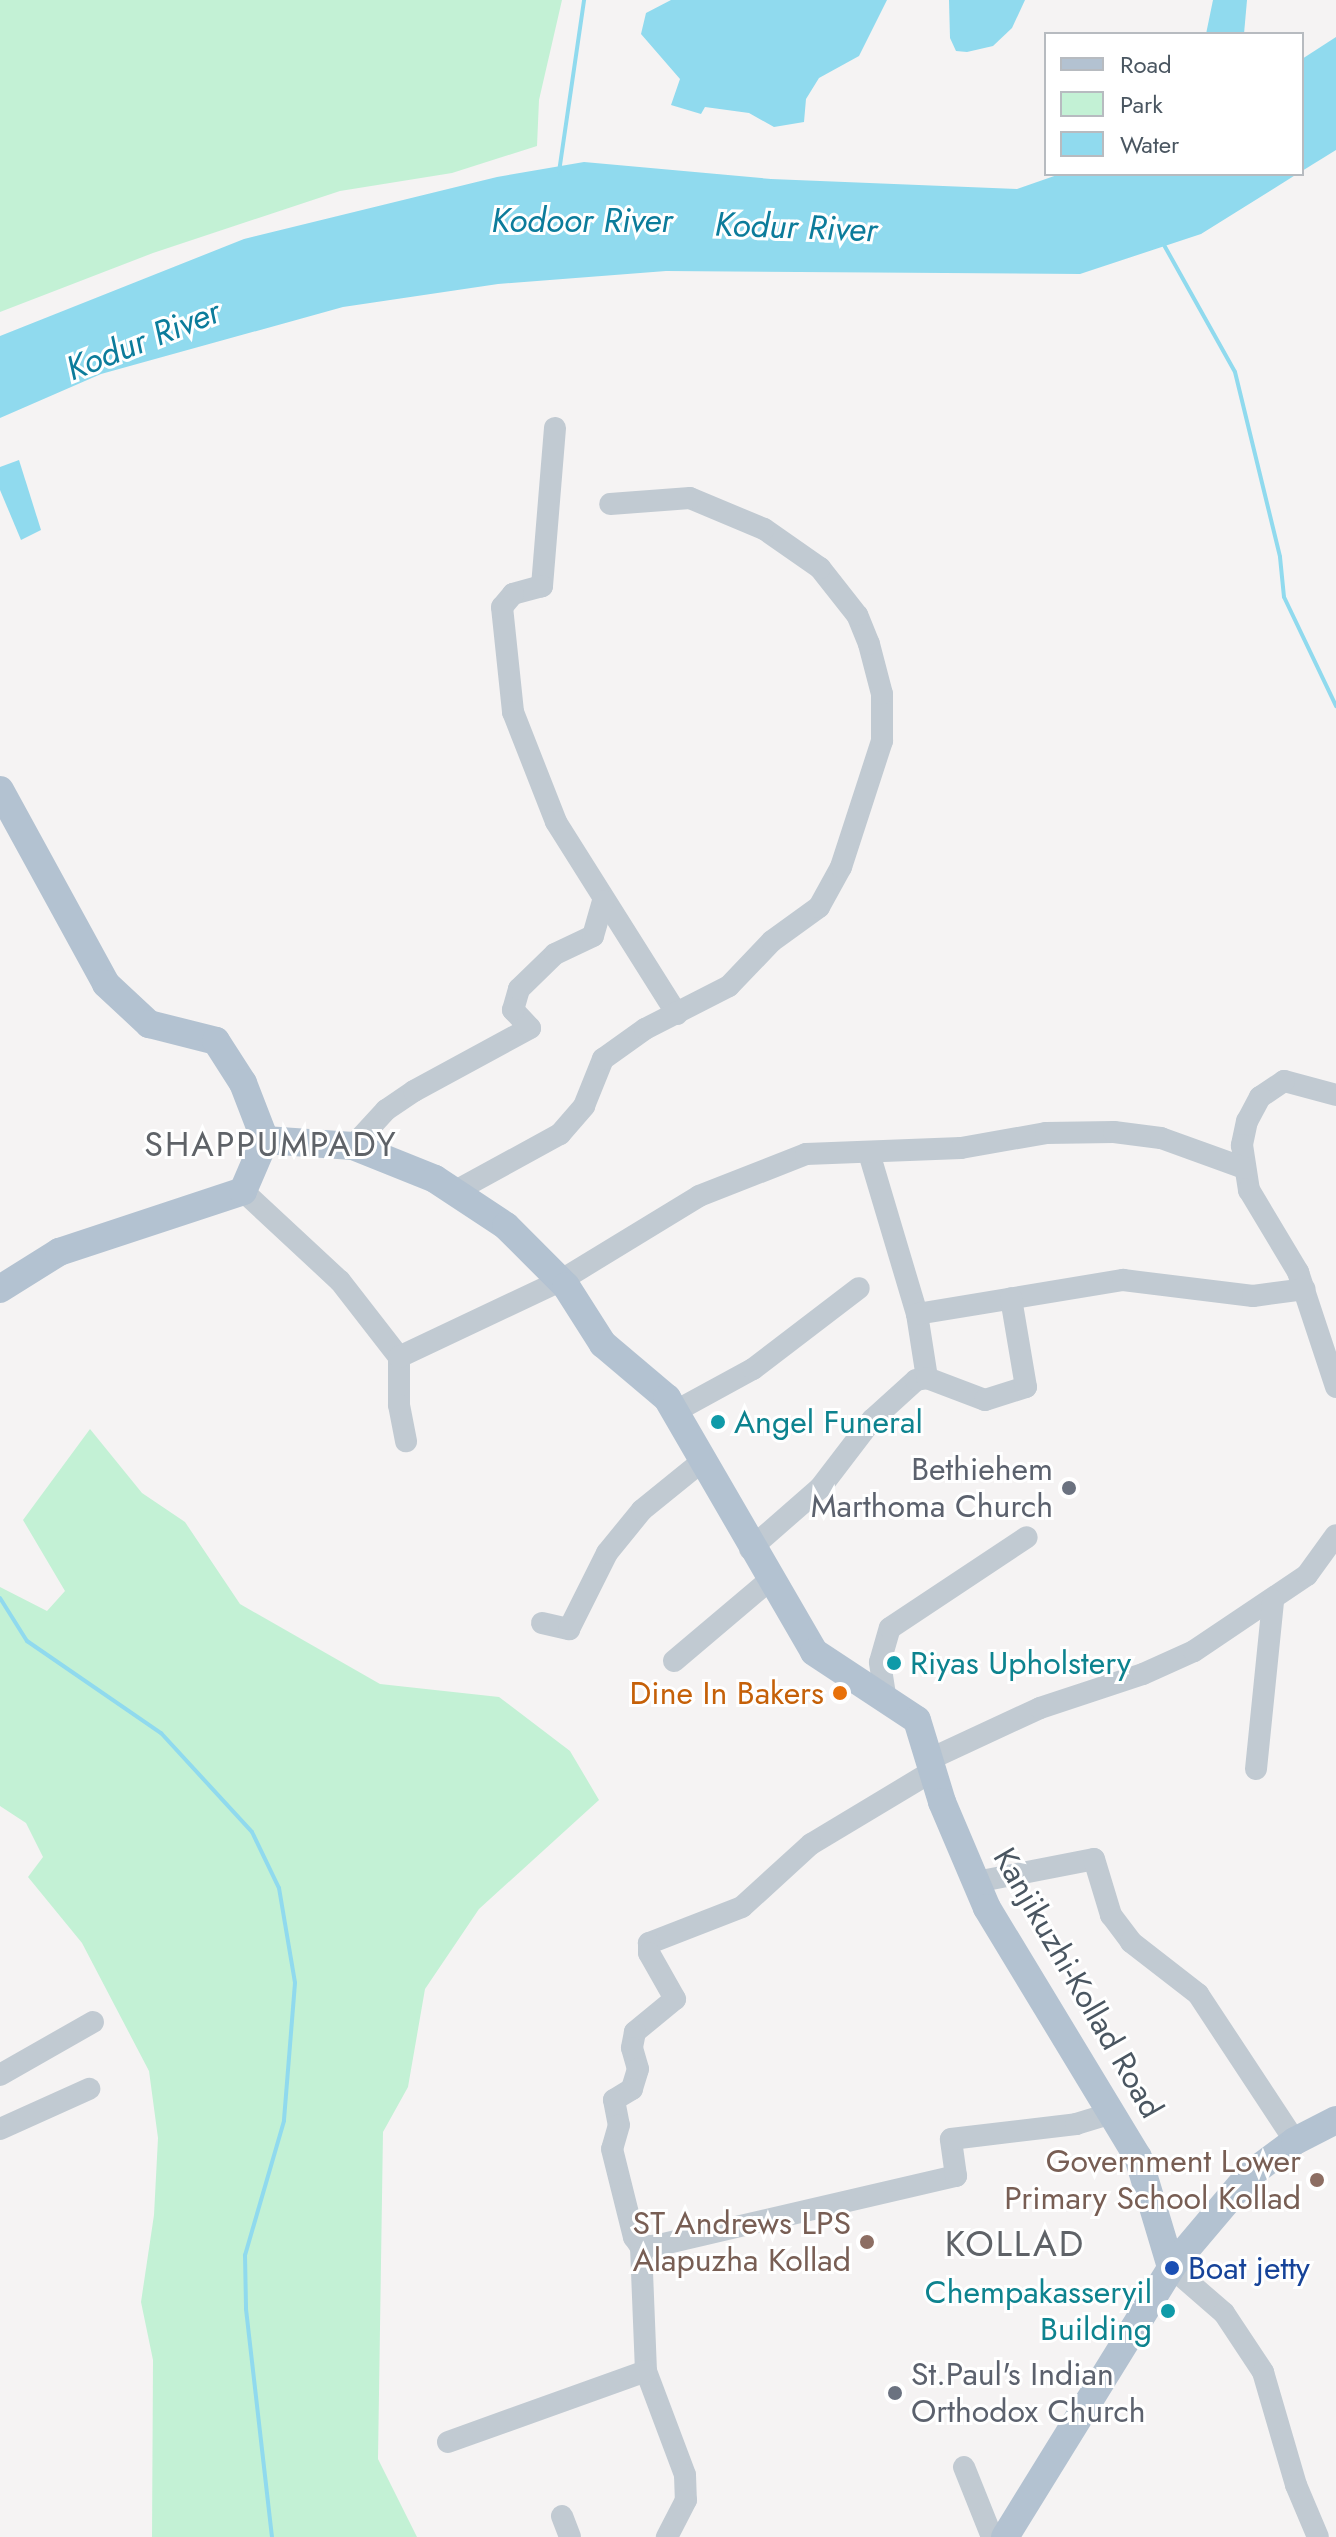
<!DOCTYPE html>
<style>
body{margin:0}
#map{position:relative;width:1336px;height:2537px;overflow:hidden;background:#f5f3f3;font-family:Jost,sans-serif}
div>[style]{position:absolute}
.green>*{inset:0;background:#c3f1d5}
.water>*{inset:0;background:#90daee}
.stream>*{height:4px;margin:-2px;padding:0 2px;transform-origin:2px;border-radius:2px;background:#90daee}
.minor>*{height:22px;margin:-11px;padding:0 11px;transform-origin:11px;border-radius:11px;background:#c1cad2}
.major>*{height:28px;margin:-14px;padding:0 14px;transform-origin:14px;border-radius:14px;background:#b3c2d1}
.dots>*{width:22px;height:22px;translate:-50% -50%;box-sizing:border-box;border:4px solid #fff;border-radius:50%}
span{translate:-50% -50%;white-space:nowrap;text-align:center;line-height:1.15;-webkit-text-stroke:6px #fff;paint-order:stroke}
.culture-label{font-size:32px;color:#0d838f}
.left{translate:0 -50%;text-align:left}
.right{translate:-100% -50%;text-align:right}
.worship-label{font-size:32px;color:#5b616d}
.food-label{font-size:32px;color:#c56008}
.street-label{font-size:32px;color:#4a5661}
.education-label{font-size:32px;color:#785e54}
.transit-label{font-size:32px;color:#164399}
.water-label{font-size:34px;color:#0c7c9b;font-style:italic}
.neighbourhood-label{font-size:34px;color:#5f6368;letter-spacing:2px}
.quarter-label{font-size:36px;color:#5f6368;letter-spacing:2px}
.legend{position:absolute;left:1044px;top:32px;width:260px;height:144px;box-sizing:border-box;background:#fff;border:2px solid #b7bbc0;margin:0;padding:10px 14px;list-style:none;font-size:24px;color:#4a5661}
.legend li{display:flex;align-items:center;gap:16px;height:40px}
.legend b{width:40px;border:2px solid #b7bbc0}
</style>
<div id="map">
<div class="green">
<div style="clip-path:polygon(0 0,562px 0,539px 100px,537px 146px,452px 173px,340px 191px,153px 253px,0 312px)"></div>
<div style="clip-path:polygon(90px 1429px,142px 1493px,185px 1522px,240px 1604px,380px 1684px,499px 1697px,570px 1751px,599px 1800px,479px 1909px,425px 1989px,408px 2087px,383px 2132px,378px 2459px,417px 2537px,152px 2537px,153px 2360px,141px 2302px,154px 2215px,158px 2138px,149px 2071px,82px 1943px,28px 1877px,43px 1857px,26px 1823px,0 1806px,0 1587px,47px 1611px,65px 1591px,23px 1520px)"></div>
</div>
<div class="water">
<div style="clip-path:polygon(671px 0,887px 0,859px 56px,819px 78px,806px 99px,804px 122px,774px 127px,749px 113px,705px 107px,701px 114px,671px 105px,680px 79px,641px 34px,646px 13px)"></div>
<div style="clip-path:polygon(949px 0,1025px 0,1012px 28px,993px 46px,967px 52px,956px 51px,950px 38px)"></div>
<div style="clip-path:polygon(1213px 0,1247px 0,1244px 34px,1206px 34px)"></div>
<div style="clip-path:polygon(1336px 37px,1336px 150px,1302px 171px,1302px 59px)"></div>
<div style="clip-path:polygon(584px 162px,771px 179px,1017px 189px,1060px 174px,1297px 174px,1201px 234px,1080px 274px,666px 271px,498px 284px,343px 307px,101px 374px,0 418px,0 336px,244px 239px,497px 177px)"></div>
<div style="clip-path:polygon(19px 460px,41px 530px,21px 540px,0 490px,0 467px)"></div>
</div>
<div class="stream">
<div style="left:559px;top:172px;width:174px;rotate:-81.7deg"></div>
<div style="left:1164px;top:245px;width:145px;rotate:60.8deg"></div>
<div style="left:1235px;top:372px;width:190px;rotate:76.3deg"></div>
<div style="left:1280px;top:557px;width:40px;rotate:84.3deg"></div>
<div style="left:1284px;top:597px;width:121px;rotate:64.5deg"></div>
<div style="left:0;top:1598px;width:51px;rotate:57.9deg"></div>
<div style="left:27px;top:1641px;width:163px;rotate:34.5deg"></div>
<div style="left:161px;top:1733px;width:134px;rotate:47.4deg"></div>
<div style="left:252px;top:1832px;width:62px;rotate:64.3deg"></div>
<div style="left:279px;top:1888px;width:96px;rotate:80.4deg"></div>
<div style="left:295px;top:1983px;width:138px;rotate:94.6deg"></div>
<div style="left:284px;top:2121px;width:140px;rotate:106.2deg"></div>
<div style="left:245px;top:2255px;width:54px;rotate:88.9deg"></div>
<div style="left:246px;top:2309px;width:229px;rotate:83.5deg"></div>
</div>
<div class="minor">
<div style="left:555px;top:428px;width:159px;rotate:94.7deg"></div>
<div style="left:542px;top:586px;width:30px;rotate:165deg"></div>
<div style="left:513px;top:594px;width:17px;rotate:130deg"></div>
<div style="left:502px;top:607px;width:106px;rotate:84deg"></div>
<div style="left:513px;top:712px;width:118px;rotate:68.6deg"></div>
<div style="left:556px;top:822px;width:227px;rotate:57.8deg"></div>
<div style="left:1336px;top:1095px;width:54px;rotate:-164.9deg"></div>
<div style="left:1284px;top:1081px;width:29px;rotate:146deg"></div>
<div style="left:1260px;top:1097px;width:27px;rotate:118deg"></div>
<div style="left:1247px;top:1121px;width:25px;rotate:102deg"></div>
<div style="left:1242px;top:1145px;width:46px;rotate:81.2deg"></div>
<div style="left:1249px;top:1190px;width:96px;rotate:59.1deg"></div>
<div style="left:1298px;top:1272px;width:121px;rotate:71.7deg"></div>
<div style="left:353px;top:1146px;width:49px;rotate:-47.5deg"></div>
<div style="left:386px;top:1110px;width:34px;rotate:-34deg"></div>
<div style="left:414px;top:1091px;width:132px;rotate:-28.5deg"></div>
<div style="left:530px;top:1028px;width:25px;rotate:-133deg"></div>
<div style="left:513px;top:1010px;width:22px;rotate:-74deg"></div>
<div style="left:519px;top:989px;width:50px;rotate:-44.2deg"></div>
<div style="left:555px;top:954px;width:42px;rotate:-25.3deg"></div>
<div style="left:593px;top:936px;width:36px;rotate:-74deg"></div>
<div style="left:869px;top:1153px;width:168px;rotate:73.4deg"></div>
<div style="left:917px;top:1314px;width:65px;rotate:81.1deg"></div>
<div style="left:243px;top:1191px;width:132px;rotate:42.9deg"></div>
<div style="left:340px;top:1281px;width:96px;rotate:52.2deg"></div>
<div style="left:399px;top:1357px;width:48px;rotate:90deg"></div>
<div style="left:399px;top:1405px;width:37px;rotate:79deg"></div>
<div style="left:454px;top:1192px;width:121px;rotate:-28.7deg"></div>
<div style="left:560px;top:1134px;width:37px;rotate:-49deg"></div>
<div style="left:584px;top:1106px;width:51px;rotate:-68deg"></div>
<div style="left:603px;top:1059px;width:52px;rotate:-35.5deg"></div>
<div style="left:645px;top:1029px;width:94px;rotate:-27.1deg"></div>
<div style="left:729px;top:986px;width:62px;rotate:-46.3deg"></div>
<div style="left:772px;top:941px;width:58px;rotate:-35.9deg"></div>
<div style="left:819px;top:907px;width:46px;rotate:-61.2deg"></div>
<div style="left:841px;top:867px;width:133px;rotate:-72deg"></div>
<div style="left:882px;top:741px;width:47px;rotate:-90deg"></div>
<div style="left:882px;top:694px;width:52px;rotate:-104.6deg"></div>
<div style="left:869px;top:644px;width:31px;rotate:-112deg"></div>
<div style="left:857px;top:615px;width:60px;rotate:-128.2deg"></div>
<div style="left:820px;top:568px;width:68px;rotate:-145.1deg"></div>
<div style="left:764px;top:529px;width:80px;rotate:-157.3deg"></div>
<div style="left:690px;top:498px;width:80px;rotate:175.7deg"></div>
<div style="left:917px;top:1314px;width:209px;rotate:-9.4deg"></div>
<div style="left:1123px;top:1280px;width:131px;rotate:7deg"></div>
<div style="left:1253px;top:1296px;width:52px;rotate:-7.7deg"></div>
<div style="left:399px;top:1357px;width:178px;rotate:-25.3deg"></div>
<div style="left:560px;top:1281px;width:163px;rotate:-31.4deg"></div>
<div style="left:699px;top:1196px;width:115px;rotate:-21.4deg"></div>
<div style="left:806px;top:1154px;width:155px;rotate:-2.2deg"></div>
<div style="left:961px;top:1148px;width:86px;rotate:-10deg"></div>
<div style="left:1046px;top:1133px;width:68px;rotate:-0.8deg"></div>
<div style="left:1114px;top:1132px;width:47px;rotate:7.3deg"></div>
<div style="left:1161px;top:1138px;width:88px;rotate:19.9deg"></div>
<div style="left:674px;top:1412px;width:90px;rotate:-28.6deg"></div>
<div style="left:753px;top:1369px;width:133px;rotate:-37.4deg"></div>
<div style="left:750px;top:1549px;width:93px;rotate:-41.1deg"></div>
<div style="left:820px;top:1488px;width:86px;rotate:-52.6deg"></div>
<div style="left:872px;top:1420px;width:59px;rotate:-42.3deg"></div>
<div style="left:916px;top:1380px;width:11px;rotate:-10deg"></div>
<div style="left:927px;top:1378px;width:62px;rotate:20.8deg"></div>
<div style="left:985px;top:1400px;width:43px;rotate:-17.6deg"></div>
<div style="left:1026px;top:1387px;width:90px;rotate:-99.6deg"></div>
<div style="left:542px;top:1623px;width:28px;rotate:13deg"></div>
<div style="left:569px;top:1629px;width:85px;rotate:-63.4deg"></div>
<div style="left:607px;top:1553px;width:55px;rotate:-50.9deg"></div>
<div style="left:642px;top:1510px;width:75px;rotate:-39deg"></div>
<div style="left:674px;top:1661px;width:126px;rotate:-40.2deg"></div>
<div style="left:886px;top:1701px;width:39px;rotate:-99deg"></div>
<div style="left:880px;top:1662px;width:35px;rotate:-74deg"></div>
<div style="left:890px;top:1628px;width:164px;rotate:-33.6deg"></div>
<div style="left:928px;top:1760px;width:123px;rotate:-24.9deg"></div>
<div style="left:1040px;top:1708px;width:108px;rotate:-18.3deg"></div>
<div style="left:1143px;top:1674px;width:56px;rotate:-24.3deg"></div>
<div style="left:1194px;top:1651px;width:136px;rotate:-33.9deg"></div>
<div style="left:1307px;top:1575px;width:49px;rotate:-54.1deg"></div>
<div style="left:1256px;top:1769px;width:169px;rotate:-84.2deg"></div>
<div style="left:931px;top:1772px;width:140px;rotate:149deg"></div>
<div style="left:811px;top:1844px;width:93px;rotate:137.6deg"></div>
<div style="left:742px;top:1907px;width:100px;rotate:158.8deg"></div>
<div style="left:649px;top:1943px;width:10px;rotate:90deg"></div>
<div style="left:649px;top:1953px;width:53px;rotate:60.5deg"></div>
<div style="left:675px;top:1999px;width:52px;rotate:140.5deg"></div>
<div style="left:635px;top:2032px;width:16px;rotate:101deg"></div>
<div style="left:632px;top:2048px;width:22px;rotate:74deg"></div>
<div style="left:638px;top:2069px;width:21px;rotate:107deg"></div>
<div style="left:632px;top:2089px;width:21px;rotate:149deg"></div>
<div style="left:614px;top:2100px;width:25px;rotate:79deg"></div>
<div style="left:619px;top:2125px;width:25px;rotate:106deg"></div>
<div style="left:612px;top:2149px;width:91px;rotate:76deg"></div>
<div style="left:634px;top:2237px;width:12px;rotate:55deg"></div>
<div style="left:641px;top:2247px;width:18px;rotate:-6deg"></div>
<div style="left:659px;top:2245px;width:305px;rotate:-13.1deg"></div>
<div style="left:956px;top:2176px;width:37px;rotate:-98deg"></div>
<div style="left:951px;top:2139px;width:126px;rotate:-6.8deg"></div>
<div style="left:1076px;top:2124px;width:37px;rotate:-17deg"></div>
<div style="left:976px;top:1882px;width:120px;rotate:-11deg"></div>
<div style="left:1094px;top:1859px;width:59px;rotate:73.1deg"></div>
<div style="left:1111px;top:1915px;width:34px;rotate:53deg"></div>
<div style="left:1131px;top:1942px;width:85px;rotate:37.8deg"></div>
<div style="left:1198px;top:1994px;width:176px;rotate:56.6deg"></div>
<div style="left:0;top:2075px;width:107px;rotate:-29.7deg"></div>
<div style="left:0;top:2129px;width:98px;rotate:-24.2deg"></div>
<div style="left:641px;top:2247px;width:124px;rotate:87.7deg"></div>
<div style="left:646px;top:2371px;width:111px;rotate:69.4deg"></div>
<div style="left:685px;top:2475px;width:25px;rotate:88deg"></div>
<div style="left:686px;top:2500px;width:42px;rotate:117.2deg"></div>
<div style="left:1171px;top:2267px;width:70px;rotate:41deg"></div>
<div style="left:1224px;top:2313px;width:71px;rotate:56.5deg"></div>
<div style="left:1263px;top:2372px;width:118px;rotate:73.7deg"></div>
<div style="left:1296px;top:2485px;width:56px;rotate:67.1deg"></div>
<div style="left:448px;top:2442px;width:210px;rotate:-19.7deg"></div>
<div style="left:964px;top:2467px;width:75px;rotate:68.2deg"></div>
<div style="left:562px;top:2516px;width:22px;rotate:69deg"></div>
</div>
<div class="major">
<div style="left:0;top:790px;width:221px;rotate:61.3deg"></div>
<div style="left:106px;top:984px;width:59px;rotate:42.9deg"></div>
<div style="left:149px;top:1024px;width:69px;rotate:14.2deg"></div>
<div style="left:216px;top:1041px;width:50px;rotate:57.3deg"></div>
<div style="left:243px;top:1083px;width:61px;rotate:68.9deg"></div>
<div style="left:265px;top:1140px;width:88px;rotate:3.9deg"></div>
<div style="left:353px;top:1146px;width:88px;rotate:21.9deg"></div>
<div style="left:435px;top:1179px;width:85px;rotate:33.5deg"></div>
<div style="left:506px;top:1226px;width:85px;rotate:45deg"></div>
<div style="left:566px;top:1286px;width:69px;rotate:57.5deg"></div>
<div style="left:603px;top:1344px;width:84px;rotate:40.2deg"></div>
<div style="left:667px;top:1398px;width:293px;rotate:59.9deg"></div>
<div style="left:814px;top:1652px;width:123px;rotate:33.4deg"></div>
<div style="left:917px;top:1720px;width:86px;rotate:73deg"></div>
<div style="left:942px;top:1802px;width:115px;rotate:67deg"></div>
<div style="left:987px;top:1908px;width:291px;rotate:58.8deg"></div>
<div style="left:1138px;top:2157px;width:115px;rotate:73.3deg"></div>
<div style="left:0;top:1289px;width:70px;rotate:-32.1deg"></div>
<div style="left:59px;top:1252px;width:194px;rotate:-18.3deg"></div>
<div style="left:243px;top:1191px;width:56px;rotate:-66.7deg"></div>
<div style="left:1005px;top:2537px;width:320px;rotate:-58.3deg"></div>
<div style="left:1173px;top:2265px;width:118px;rotate:-49.8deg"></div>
<div style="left:1249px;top:2175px;width:57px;rotate:-36.5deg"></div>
<div style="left:1295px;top:2141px;width:46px;rotate:-27.1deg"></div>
</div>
<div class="dots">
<div style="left:718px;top:1422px;background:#0f9aa8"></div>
<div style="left:1069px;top:1488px;background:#6b7280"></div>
<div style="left:894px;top:1663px;background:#0f9aa8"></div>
<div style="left:840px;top:1693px;background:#e8710a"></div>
<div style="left:1317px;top:2180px;background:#8d6e63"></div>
<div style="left:867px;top:2242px;background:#8d6e63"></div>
<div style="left:1172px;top:2268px;background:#1a4fb4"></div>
<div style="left:1168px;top:2311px;background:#0f9aa8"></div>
<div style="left:895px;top:2393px;background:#6b7280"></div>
</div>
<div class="culture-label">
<span class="left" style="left:734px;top:1422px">Angel Funeral</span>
<span class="left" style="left:910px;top:1663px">Riyas Upholstery</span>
<span class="right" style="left:1152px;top:2311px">Chempakasseryil<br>Building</span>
</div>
<div class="worship-label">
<span class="right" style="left:1053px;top:1488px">Bethiehem<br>Marthoma Church</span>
<span class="left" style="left:911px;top:2393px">St.Paul's Indian<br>Orthodox Church</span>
</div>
<div class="food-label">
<span class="right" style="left:824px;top:1693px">Dine In Bakers</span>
</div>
<div class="street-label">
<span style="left:1078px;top:1983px;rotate:60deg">Kanjikuzhi-Kollad Road</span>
</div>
<div class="education-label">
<span class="right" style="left:1301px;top:2180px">Government Lower<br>Primary School Kollad</span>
<span class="right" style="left:851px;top:2242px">ST Andrews LPS<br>Alapuzha Kollad</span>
</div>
<div class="transit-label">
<span class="left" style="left:1188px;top:2268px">Boat jetty</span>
</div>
<div class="water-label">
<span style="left:582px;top:221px">Kodoor River</span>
<span style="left:796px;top:227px;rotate:2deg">Kodur River</span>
<span style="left:143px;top:340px;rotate:-22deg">Kodur River</span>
</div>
<div class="neighbourhood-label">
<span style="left:271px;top:1145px">SHAPPUMPADY</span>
</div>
<div class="quarter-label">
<span style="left:1015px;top:2244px">KOLLAD</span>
</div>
<ul class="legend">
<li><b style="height:10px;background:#b3c2d1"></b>Road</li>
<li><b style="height:22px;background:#c3f1d5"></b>Park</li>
<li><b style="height:22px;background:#90daee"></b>Water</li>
</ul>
</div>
